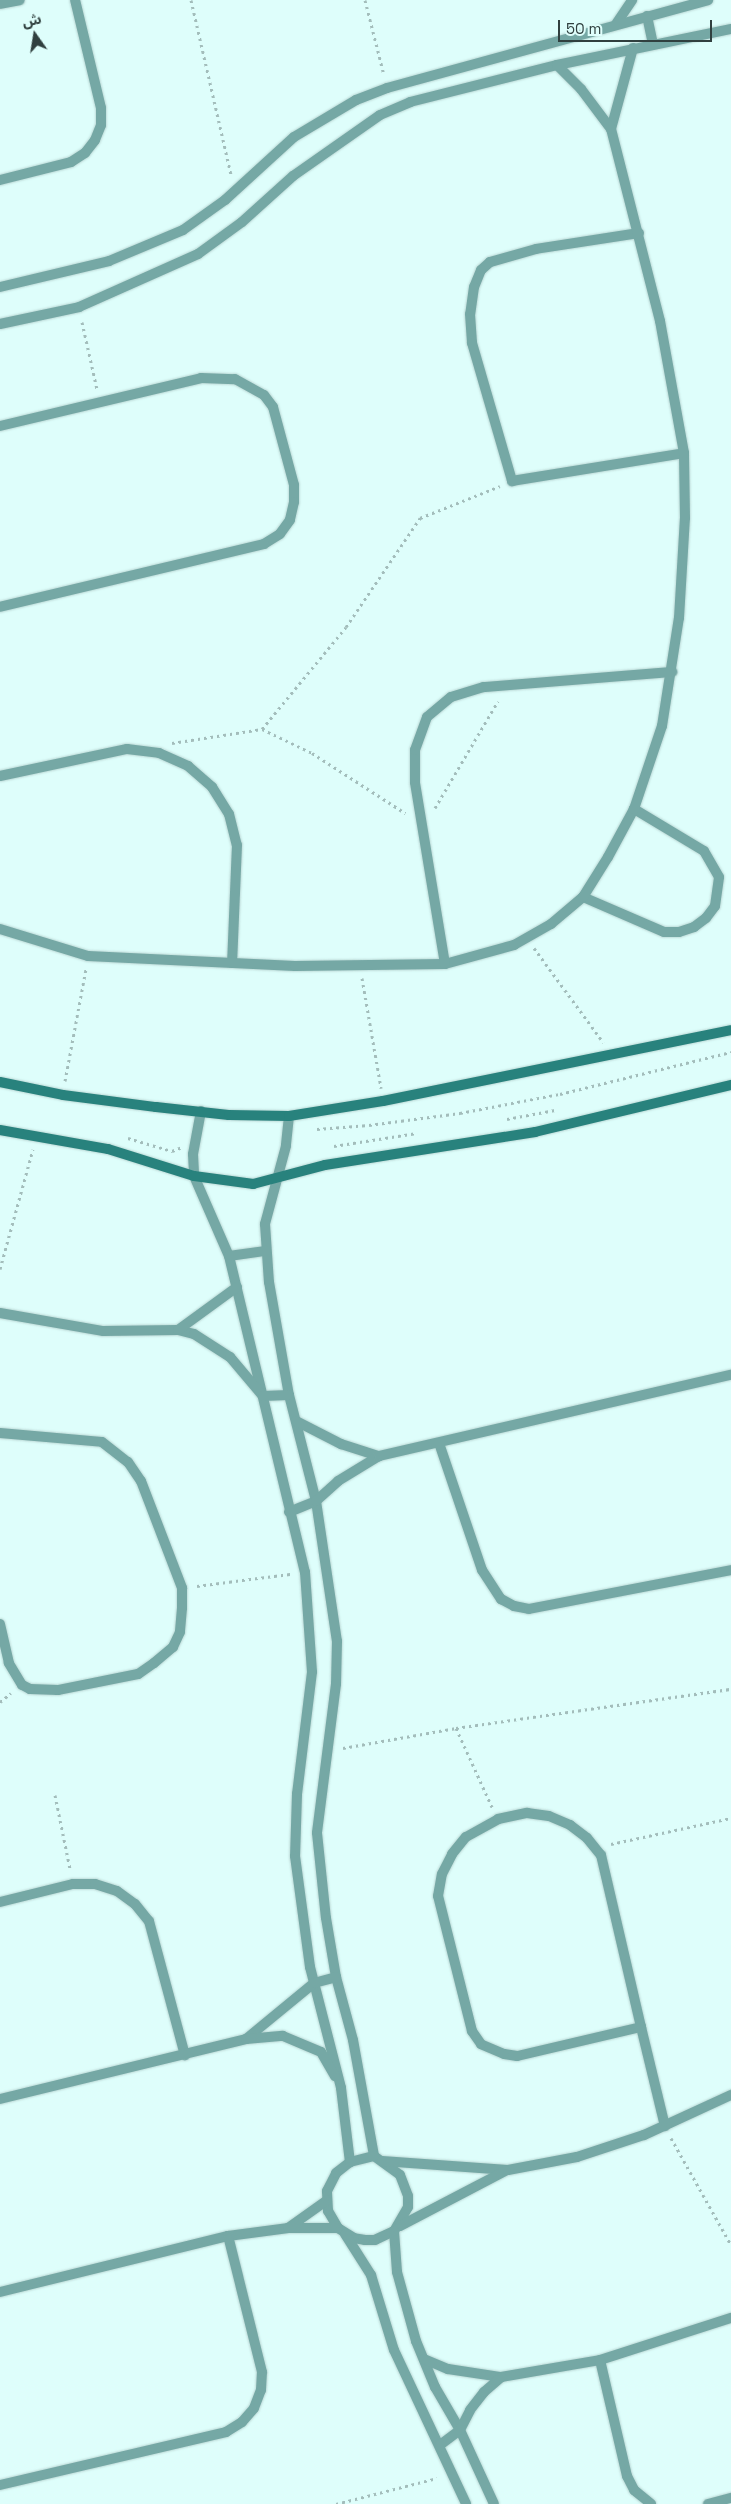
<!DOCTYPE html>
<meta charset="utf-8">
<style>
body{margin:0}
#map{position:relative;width:731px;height:2504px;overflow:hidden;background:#defefb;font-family:"Space Grotesk","Noto Sans Arabic",sans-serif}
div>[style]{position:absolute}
.path>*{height:3px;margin-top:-1.5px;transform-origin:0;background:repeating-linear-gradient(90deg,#a3bdbb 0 2.5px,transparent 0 6.5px)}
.roads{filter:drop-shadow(0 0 1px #bbd8d5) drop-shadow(0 0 1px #bbd8d5)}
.street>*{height:10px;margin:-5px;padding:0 5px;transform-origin:5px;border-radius:5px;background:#75a8a5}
.secondary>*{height:10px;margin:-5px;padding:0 5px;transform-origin:5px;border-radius:5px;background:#28827d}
span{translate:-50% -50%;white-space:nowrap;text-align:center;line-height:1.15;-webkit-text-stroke:4.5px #defefb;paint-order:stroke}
.north{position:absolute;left:10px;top:10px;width:50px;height:50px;-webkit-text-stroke:4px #defefb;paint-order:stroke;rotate:347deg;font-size:14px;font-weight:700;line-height:20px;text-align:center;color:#30403f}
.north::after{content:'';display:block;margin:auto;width:18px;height:22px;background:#30403f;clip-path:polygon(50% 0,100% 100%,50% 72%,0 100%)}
.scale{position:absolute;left:558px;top:20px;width:154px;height:22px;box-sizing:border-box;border:2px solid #30403f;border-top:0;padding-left:6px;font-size:15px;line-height:18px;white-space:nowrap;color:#30403f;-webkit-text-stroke:4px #defefb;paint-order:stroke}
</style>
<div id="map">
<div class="path">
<div style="left:191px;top:0;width:180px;rotate:77.1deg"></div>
<div style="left:365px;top:0;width:77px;rotate:75.8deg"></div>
<div style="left:82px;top:322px;width:69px;rotate:77.4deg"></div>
<div style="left:262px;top:729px;width:55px;rotate:25.6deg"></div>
<div style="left:312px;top:753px;width:111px;rotate:32.8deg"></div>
<div style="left:172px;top:743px;width:91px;rotate:-8.8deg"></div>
<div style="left:262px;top:729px;width:132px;rotate:-50.5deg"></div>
<div style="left:346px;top:627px;width:132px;rotate:-55.8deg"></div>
<div style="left:420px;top:518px;width:86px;rotate:-21.8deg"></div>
<div style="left:435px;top:808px;width:124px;rotate:-59.5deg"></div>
<div style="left:534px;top:948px;width:117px;rotate:53.7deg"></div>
<div style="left:362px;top:978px;width:112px;rotate:80.2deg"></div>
<div style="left:65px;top:1081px;width:114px;rotate:-79.4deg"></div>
<div style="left:507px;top:1119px;width:49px;rotate:-10.6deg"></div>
<div style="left:317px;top:1129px;width:52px;rotate:-4.4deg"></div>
<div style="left:369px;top:1125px;width:92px;rotate:-7.5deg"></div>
<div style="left:460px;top:1113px;width:102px;rotate:-10.8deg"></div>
<div style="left:560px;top:1094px;width:176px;rotate:-13.8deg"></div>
<div style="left:128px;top:1138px;width:46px;rotate:16.5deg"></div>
<div style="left:172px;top:1151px;width:9px;rotate:-21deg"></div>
<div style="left:334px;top:1146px;width:84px;rotate:-8.9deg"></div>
<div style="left:0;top:1269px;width:124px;rotate:-74.6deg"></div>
<div style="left:197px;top:1586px;width:94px;rotate:-7.4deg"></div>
<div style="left:0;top:1702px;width:14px;rotate:-39deg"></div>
<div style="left:456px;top:1728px;width:87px;rotate:65.5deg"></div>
<div style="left:343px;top:1748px;width:115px;rotate:-10deg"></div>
<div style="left:456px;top:1728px;width:278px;rotate:-8.1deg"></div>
<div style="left:55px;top:1795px;width:76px;rotate:78.5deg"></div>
<div style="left:611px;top:1844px;width:123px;rotate:-12.2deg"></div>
<div style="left:671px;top:2138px;width:123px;rotate:60.7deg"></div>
<div style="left:336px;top:2504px;width:104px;rotate:-14.4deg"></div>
</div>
<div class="roads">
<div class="street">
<div style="left:0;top:4px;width:20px;rotate:-11deg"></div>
<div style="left:647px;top:16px;width:29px;rotate:78deg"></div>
<div style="left:616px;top:24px;width:29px;rotate:-56deg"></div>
<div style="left:611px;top:129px;width:84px;rotate:-74.8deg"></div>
<div style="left:0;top:180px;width:73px;rotate:-14.2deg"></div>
<div style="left:71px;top:162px;width:17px;rotate:-33deg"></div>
<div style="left:85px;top:153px;width:16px;rotate:-52deg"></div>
<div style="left:95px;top:140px;width:16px;rotate:-68deg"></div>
<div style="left:101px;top:125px;width:17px;rotate:-90deg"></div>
<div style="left:101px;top:108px;width:111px;rotate:-103.5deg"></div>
<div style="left:639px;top:233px;width:104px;rotate:171.2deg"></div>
<div style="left:536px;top:249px;width:48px;rotate:164.2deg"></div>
<div style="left:490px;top:262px;width:12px;rotate:138deg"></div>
<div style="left:481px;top:270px;width:18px;rotate:112deg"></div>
<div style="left:474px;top:287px;width:27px;rotate:98deg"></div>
<div style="left:470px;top:314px;width:29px;rotate:86deg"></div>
<div style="left:472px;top:343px;width:144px;rotate:73.8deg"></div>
<div style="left:512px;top:481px;width:174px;rotate:-9.2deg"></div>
<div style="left:0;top:287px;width:112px;rotate:-13.4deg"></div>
<div style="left:109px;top:261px;width:80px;rotate:-22.7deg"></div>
<div style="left:183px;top:230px;width:52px;rotate:-35.5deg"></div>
<div style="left:225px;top:200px;width:93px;rotate:-42.4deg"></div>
<div style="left:294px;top:137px;width:72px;rotate:-30.8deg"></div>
<div style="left:356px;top:100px;width:33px;rotate:-21deg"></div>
<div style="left:387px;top:88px;width:333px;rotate:-15.3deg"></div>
<div style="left:0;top:324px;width:81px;rotate:-12.1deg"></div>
<div style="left:79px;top:307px;width:130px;rotate:-24deg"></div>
<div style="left:198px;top:254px;width:54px;rotate:-36deg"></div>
<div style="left:242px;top:222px;width:69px;rotate:-42deg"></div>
<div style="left:293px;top:176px;width:106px;rotate:-35deg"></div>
<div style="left:380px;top:115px;width:33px;rotate:-23deg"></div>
<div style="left:410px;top:102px;width:152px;rotate:-14.1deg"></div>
<div style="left:557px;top:65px;width:178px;rotate:-11.7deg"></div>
<div style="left:0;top:426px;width:207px;rotate:-13.4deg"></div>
<div style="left:201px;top:378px;width:34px;rotate:2deg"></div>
<div style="left:235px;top:379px;width:33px;rotate:29deg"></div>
<div style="left:264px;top:395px;width:15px;rotate:53deg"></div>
<div style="left:273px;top:407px;width:81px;rotate:74.9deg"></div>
<div style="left:294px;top:485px;width:17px;rotate:90deg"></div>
<div style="left:294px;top:502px;width:18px;rotate:103deg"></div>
<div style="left:290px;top:520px;width:17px;rotate:126deg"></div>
<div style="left:280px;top:534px;width:19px;rotate:148deg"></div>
<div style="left:264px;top:544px;width:271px;rotate:166.6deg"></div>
<div style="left:0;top:776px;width:130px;rotate:-12deg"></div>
<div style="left:127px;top:749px;width:32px;rotate:7deg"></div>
<div style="left:159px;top:753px;width:32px;rotate:24deg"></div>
<div style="left:188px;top:766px;width:32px;rotate:41deg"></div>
<div style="left:212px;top:787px;width:32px;rotate:58deg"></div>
<div style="left:229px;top:814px;width:32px;rotate:76deg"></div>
<div style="left:237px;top:845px;width:118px;rotate:92.4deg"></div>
<div style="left:583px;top:897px;width:88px;rotate:23.4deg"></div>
<div style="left:664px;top:932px;width:15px"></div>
<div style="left:679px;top:932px;width:16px;rotate:-18deg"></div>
<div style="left:694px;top:927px;width:15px;rotate:-37deg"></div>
<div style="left:706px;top:918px;width:15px;rotate:-53deg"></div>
<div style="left:715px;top:906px;width:29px;rotate:-82deg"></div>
<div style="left:719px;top:877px;width:30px;rotate:-120deg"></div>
<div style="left:704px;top:851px;width:82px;rotate:-149deg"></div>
<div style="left:0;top:929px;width:92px;rotate:17.1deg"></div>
<div style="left:88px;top:956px;width:207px;rotate:2.8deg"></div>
<div style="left:295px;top:966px;width:150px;rotate:-0.8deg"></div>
<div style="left:445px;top:964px;width:72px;rotate:-15.4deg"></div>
<div style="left:514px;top:945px;width:43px;rotate:-29.6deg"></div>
<div style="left:551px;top:924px;width:42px;rotate:-40.2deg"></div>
<div style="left:583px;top:897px;width:47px;rotate:-58deg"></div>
<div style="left:608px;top:857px;width:55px;rotate:-61.6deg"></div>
<div style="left:634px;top:809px;width:88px;rotate:-71.4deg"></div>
<div style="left:662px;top:726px;width:109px;rotate:-81.1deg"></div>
<div style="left:679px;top:618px;width:100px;rotate:-86.6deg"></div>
<div style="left:685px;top:518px;width:65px;rotate:-90.9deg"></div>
<div style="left:684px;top:453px;width:134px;rotate:-100.3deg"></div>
<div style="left:660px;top:321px;width:198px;rotate:-104.3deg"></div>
<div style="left:611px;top:129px;width:50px;rotate:-126.9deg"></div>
<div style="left:581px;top:89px;width:34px;rotate:-135deg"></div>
<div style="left:445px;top:964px;width:184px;rotate:-99.4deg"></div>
<div style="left:415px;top:782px;width:32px;rotate:-90deg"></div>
<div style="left:415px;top:750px;width:35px;rotate:-70deg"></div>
<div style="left:427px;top:717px;width:31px;rotate:-40deg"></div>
<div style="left:451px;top:697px;width:34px;rotate:-17deg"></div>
<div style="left:484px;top:687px;width:189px;rotate:-4.6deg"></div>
<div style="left:201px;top:1111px;width:44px;rotate:100.5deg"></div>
<div style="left:193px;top:1154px;width:22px;rotate:87deg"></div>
<div style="left:194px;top:1176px;width:87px;rotate:66.4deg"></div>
<div style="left:229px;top:1256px;width:325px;rotate:76.5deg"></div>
<div style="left:305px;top:1572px;width:100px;rotate:86deg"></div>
<div style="left:312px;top:1672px;width:123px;rotate:97deg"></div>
<div style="left:297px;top:1794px;width:62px;rotate:91.8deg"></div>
<div style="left:295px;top:1856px;width:112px;rotate:82.3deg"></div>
<div style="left:310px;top:1967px;width:125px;rotate:75.6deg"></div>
<div style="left:341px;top:2088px;width:75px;rotate:83.1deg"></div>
<div style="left:289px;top:1116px;width:30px;rotate:96deg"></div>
<div style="left:286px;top:1146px;width:81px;rotate:105.1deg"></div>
<div style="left:265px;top:1224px;width:58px;rotate:86.1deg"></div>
<div style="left:269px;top:1282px;width:115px;rotate:80deg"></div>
<div style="left:289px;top:1395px;width:109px;rotate:75.7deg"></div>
<div style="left:316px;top:1501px;width:142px;rotate:81.5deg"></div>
<div style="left:337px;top:1641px;width:43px;rotate:91.3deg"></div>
<div style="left:336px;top:1684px;width:150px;rotate:97.3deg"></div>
<div style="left:317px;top:1833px;width:85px;rotate:84deg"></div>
<div style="left:326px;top:1918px;width:60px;rotate:80.4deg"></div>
<div style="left:336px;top:1977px;width:65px;rotate:74.9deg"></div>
<div style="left:353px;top:2040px;width:118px;rotate:79.7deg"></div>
<div style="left:229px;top:1256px;width:37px;rotate:-8deg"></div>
<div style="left:0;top:1313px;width:105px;rotate:9.9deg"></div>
<div style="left:103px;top:1331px;width:75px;rotate:-0.8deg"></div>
<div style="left:178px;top:1330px;width:16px;rotate:14deg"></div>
<div style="left:194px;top:1334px;width:43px;rotate:32.6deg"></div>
<div style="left:230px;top:1357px;width:51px;rotate:49.8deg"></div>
<div style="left:263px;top:1396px;width:26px;rotate:-2deg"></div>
<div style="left:178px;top:1330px;width:73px;rotate:-36.1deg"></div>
<div style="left:296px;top:1421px;width:51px;rotate:27.1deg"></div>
<div style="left:341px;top:1444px;width:40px;rotate:18deg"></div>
<div style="left:0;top:1433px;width:102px;rotate:5deg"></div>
<div style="left:102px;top:1442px;width:33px;rotate:38deg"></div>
<div style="left:128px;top:1462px;width:23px;rotate:56deg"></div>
<div style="left:141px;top:1481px;width:115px;rotate:69deg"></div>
<div style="left:182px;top:1588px;width:20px;rotate:90deg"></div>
<div style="left:182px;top:1608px;width:24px;rotate:95deg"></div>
<div style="left:180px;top:1632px;width:17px;rotate:115deg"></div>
<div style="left:173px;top:1647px;width:25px;rotate:140deg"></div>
<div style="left:154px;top:1663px;width:19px;rotate:145deg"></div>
<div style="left:138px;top:1674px;width:82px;rotate:168.7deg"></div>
<div style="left:58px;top:1690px;width:28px;rotate:-178deg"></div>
<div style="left:30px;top:1689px;width:9px;rotate:-153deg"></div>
<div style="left:22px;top:1685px;width:26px;rotate:-121deg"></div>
<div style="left:9px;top:1663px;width:40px;rotate:-103deg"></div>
<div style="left:439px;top:1443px;width:134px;rotate:71.3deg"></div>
<div style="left:482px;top:1570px;width:35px;rotate:57deg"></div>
<div style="left:501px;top:1599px;width:15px;rotate:28deg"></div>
<div style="left:514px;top:1606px;width:15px;rotate:11deg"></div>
<div style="left:529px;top:1609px;width:206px;rotate:-10.9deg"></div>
<div style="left:289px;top:1512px;width:29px;rotate:-22deg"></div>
<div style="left:316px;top:1501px;width:30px;rotate:-42deg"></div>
<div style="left:338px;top:1481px;width:48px;rotate:-31.4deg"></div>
<div style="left:379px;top:1456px;width:361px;rotate:-13deg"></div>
<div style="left:527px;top:1813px;width:22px;rotate:8deg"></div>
<div style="left:549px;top:1816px;width:23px;rotate:23deg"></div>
<div style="left:570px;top:1825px;width:21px;rotate:37deg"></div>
<div style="left:587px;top:1838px;width:22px;rotate:51deg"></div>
<div style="left:601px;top:1855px;width:177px;rotate:76.9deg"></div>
<div style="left:641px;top:2027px;width:127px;rotate:166.8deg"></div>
<div style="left:517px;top:2056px;width:13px;rotate:-171deg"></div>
<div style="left:504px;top:2054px;width:25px;rotate:-157deg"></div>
<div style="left:481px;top:2044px;width:16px;rotate:-125deg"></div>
<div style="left:472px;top:2031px;width:139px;rotate:-104.1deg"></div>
<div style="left:438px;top:1896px;width:22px;rotate:-80deg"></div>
<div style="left:442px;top:1874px;width:22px;rotate:-63deg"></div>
<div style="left:452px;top:1854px;width:22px;rotate:-51deg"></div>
<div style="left:466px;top:1837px;width:37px;rotate:-29deg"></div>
<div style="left:498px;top:1819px;width:30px;rotate:-12deg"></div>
<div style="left:0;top:1902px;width:75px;rotate:-13.9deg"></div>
<div style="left:73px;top:1884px;width:22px"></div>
<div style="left:95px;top:1884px;width:23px;rotate:18deg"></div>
<div style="left:117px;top:1891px;width:22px;rotate:36deg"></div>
<div style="left:135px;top:1904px;width:22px;rotate:51deg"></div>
<div style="left:149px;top:1921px;width:139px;rotate:75deg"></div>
<div style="left:641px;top:2027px;width:102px;rotate:76.4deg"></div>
<div style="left:246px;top:2039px;width:88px;rotate:-39.5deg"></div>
<div style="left:314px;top:1983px;width:23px;rotate:-15deg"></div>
<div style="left:0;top:2099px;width:253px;rotate:-13.7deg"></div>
<div style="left:246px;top:2039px;width:37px;rotate:-5deg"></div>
<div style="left:283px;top:2036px;width:41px;rotate:22.8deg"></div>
<div style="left:321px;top:2052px;width:28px;rotate:60deg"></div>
<div style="left:374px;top:2156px;width:32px;rotate:36deg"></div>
<div style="left:400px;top:2175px;width:22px;rotate:69deg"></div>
<div style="left:408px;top:2196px;width:11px;rotate:90deg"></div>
<div style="left:408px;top:2207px;width:28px;rotate:120deg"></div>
<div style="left:394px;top:2231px;width:21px;rotate:155deg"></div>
<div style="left:375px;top:2240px;width:10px;rotate:180deg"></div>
<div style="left:365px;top:2240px;width:11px;rotate:-170deg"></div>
<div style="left:354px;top:2238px;width:19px;rotate:-148deg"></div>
<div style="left:338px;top:2228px;width:20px;rotate:-120deg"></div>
<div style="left:328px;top:2211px;width:20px;rotate:-93deg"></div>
<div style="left:327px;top:2191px;width:20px;rotate:-63deg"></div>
<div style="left:336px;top:2173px;width:18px;rotate:-38deg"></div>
<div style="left:350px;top:2162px;width:25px;rotate:-14deg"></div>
<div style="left:382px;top:2161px;width:126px;rotate:4.1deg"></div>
<div style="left:508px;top:2170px;width:70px;rotate:-10.7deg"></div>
<div style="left:577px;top:2157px;width:71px;rotate:-18.2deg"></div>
<div style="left:644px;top:2135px;width:96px;rotate:-24.7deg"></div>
<div style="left:400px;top:2226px;width:119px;rotate:-27.6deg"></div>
<div style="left:288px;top:2228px;width:47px;rotate:-35.4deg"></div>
<div style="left:394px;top:2231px;width:41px;rotate:85.8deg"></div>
<div style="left:397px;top:2272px;width:72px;rotate:74.6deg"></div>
<div style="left:416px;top:2341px;width:50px;rotate:67.6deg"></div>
<div style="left:435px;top:2387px;width:50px;rotate:59.8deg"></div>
<div style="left:460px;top:2430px;width:81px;rotate:65.3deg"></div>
<div style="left:345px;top:2234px;width:49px;rotate:57.6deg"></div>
<div style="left:371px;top:2275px;width:78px;rotate:73deg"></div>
<div style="left:394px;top:2350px;width:170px;rotate:64.9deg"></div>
<div style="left:0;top:2292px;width:235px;rotate:-13.8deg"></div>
<div style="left:228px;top:2236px;width:61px;rotate:-7.6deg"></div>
<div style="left:288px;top:2228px;width:50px"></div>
<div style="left:424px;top:2359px;width:26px;rotate:23deg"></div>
<div style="left:448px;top:2369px;width:54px;rotate:8.6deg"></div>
<div style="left:501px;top:2377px;width:100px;rotate:-9.7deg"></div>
<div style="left:600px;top:2360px;width:138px;rotate:-17.8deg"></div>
<div style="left:600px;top:2360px;width:119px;rotate:76.9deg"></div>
<div style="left:627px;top:2476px;width:16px;rotate:63deg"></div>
<div style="left:634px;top:2490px;width:22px;rotate:39deg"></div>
<div style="left:440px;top:2445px;width:25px;rotate:-37deg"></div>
<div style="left:460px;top:2430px;width:22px;rotate:-63deg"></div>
<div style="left:470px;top:2410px;width:23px;rotate:-52deg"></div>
<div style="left:484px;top:2392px;width:23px;rotate:-41deg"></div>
<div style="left:0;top:2485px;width:232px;rotate:-13.2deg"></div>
<div style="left:226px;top:2432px;width:19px;rotate:-32deg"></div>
<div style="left:242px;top:2422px;width:18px;rotate:-49deg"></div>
<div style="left:254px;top:2408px;width:19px;rotate:-69deg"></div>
<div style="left:261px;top:2390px;width:18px;rotate:-87deg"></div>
<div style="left:262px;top:2372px;width:140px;rotate:-104deg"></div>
<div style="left:708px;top:2504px;width:24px;rotate:-15deg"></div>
</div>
<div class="secondary">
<div style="left:0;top:1082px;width:64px;rotate:11.7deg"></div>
<div style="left:63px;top:1095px;width:94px;rotate:7.4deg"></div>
<div style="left:156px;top:1107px;width:73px;rotate:6.3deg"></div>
<div style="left:229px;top:1115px;width:60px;rotate:1deg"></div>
<div style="left:289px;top:1116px;width:95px;rotate:-9.1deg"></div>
<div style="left:383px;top:1101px;width:355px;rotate:-11.5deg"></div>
<div style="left:0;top:1130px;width:110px;rotate:10deg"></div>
<div style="left:108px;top:1149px;width:90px;rotate:17.4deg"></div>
<div style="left:194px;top:1176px;width:60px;rotate:7.7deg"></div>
<div style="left:253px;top:1184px;width:74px;rotate:-14.8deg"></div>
<div style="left:325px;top:1165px;width:213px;rotate:-8.9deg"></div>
<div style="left:535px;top:1132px;width:202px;rotate:-13.5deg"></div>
</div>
</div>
<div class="north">ش</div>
<div class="scale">50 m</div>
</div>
